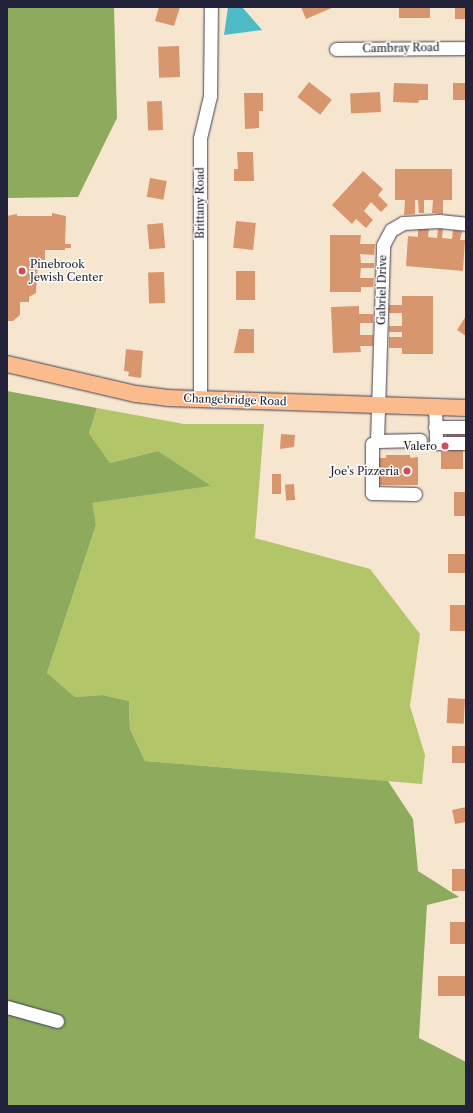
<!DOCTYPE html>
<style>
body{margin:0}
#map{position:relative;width:473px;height:1113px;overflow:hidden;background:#f6e6cf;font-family:"Libre Caslon Text",serif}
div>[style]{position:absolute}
.green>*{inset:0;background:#b2c569}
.forest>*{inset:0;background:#8daa5d}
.water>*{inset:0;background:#4dbac6}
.building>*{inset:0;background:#d8966f;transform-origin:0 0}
.roads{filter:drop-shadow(0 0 1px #423f51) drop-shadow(0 0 1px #423f51)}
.minor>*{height:13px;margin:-6.5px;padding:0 6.5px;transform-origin:6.5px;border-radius:6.5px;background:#fff}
.major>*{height:16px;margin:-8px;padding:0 8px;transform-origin:8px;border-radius:8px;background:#fbbb8c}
.dots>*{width:11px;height:11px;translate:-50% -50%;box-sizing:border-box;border:2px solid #fdfcf7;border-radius:50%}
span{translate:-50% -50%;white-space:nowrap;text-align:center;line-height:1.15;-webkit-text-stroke:3px #fdfcf7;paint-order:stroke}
.street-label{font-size:11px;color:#22223b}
.poi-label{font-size:11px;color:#22223b}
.left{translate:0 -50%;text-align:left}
.right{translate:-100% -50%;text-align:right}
.frame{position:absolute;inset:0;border:8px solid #22223b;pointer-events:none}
</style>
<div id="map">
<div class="green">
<div style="clip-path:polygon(97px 408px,184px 424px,264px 424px,255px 538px,370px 569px,420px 634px,410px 706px,425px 755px,422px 784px,145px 761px,130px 729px,129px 701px,103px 695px,75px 697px,47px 673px,96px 525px,91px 503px,210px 486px,158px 451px,110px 463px,89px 433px)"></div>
</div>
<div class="forest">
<div style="clip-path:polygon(7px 7px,114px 7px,117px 118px,78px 197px,7px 198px)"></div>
<div style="clip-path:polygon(7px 391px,97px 408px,89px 433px,110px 463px,158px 451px,211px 486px,92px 503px,96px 525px,47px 673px,75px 697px,103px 695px,129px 701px,130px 729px,145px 761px,388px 781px,413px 819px,418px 871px,459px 897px,427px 905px,419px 1038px,466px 1062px,466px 1106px,7px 1106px)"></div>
</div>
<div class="water">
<div style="clip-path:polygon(228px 7px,242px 7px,262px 30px,224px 35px)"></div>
</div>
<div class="building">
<div style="clip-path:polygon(159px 7px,180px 7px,174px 26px,155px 21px)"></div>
<div style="clip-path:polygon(301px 7px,334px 7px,306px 19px)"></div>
<div style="left:399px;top:7px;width:31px;height:11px"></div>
<div style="left:455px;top:7px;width:11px;height:12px"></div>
<div style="left:179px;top:46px;width:31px;height:21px;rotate:88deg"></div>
<div style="left:309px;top:82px;width:29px;height:19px;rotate:38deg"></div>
<div style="clip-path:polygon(394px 83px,428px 84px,428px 100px,419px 100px,418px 103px,393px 102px)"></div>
<div style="left:453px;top:83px;width:13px;height:17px"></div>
<div style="left:380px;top:92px;width:20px;height:30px;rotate:87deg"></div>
<div style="clip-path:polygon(244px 93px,263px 93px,263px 111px,259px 111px,259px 128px,245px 129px)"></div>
<div style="left:162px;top:101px;width:29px;height:15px;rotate:88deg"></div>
<div style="clip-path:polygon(237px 152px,253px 152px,254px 181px,234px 181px,234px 169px,238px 169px)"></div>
<div style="clip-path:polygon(395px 169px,452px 169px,452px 200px,443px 200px,443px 214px,432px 213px,433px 200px,424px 200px,424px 213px,419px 213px,418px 200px,415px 200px,415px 214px,404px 215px,405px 200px,395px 200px)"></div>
<div style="clip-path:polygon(363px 171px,383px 189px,378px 195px,388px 205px,381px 212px,371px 202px,364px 211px,373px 220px,366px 228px,356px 219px,352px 224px,332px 205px)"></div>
<div style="left:150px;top:178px;width:17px;height:19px;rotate:10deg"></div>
<div style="clip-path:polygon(52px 213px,66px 216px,65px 244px,71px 244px,71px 248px,65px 248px,65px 250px,45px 250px,45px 260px,38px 260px,36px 293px,29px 297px,29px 302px,20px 302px,20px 315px,13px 321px,7px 321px,7px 216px,17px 214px,17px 216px,52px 216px)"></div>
<div style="left:236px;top:221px;width:20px;height:27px;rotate:6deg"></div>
<div style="left:163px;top:223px;width:25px;height:16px;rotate:85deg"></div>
<div style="clip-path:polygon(429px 228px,428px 237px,437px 238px,438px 229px,443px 229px,442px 238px,452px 239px,453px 230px,462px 231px,460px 240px,465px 240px,463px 271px,406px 266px,408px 236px,418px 237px,418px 229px)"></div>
<div style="clip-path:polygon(330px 235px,361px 235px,360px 244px,375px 244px,374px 255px,360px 254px,361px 263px,374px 263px,374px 268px,361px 268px,360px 278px,374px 278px,373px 287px,361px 287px,361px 292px,330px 292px)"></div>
<div style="left:236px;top:271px;width:19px;height:29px"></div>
<div style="left:164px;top:272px;width:31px;height:16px;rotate:88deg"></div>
<div style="clip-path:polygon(402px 296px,433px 296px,433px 354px,402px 354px,402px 348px,389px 348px,389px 337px,402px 337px,402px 332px,389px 332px,389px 326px,402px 326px,402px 313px,389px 313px,389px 305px,402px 305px)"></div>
<div style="clip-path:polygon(359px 306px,359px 314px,373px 314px,373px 323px,360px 323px,360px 335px,373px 335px,373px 346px,360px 346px,361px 352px,333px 353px,331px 307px)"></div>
<div style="clip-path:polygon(466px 316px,466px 336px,457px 330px)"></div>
<div style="clip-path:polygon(239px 329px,254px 329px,254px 353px,234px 353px)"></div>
<div style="clip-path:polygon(126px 349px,143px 351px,141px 378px,128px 376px,129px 372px,124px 371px)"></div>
<div style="left:446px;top:429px;width:20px;height:11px"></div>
<div style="clip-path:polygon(281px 434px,295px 435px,294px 447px,280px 449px)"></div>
<div style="left:441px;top:447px;width:22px;height:22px"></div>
<div style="clip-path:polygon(386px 455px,410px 455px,410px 458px,418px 457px,418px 485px,379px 485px,379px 458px,386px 458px)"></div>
<div style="left:272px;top:474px;width:9px;height:20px"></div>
<div style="left:294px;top:484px;width:16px;height:9px;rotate:86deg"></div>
<div style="left:466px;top:492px;width:24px;height:12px;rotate:90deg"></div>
<div style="left:466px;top:554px;width:19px;height:18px;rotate:90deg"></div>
<div style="left:450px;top:605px;width:16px;height:26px"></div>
<div style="left:448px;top:698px;width:17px;height:25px;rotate:3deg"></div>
<div style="left:452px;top:746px;width:14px;height:17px"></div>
<div style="clip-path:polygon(466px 807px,466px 822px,455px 824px,452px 810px)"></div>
<div style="left:452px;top:869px;width:14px;height:22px"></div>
<div style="left:466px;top:922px;width:22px;height:16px;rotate:90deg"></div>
<div style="left:438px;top:976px;width:28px;height:20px"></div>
</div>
<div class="roads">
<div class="minor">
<div style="left:336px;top:49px;width:130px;rotate:-0.4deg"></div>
<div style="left:200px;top:400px;width:262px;rotate:-90deg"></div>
<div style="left:200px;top:138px;width:43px;rotate:-76.6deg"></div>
<div style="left:210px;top:96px;width:89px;rotate:-89.4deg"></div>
<div style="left:435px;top:407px;width:36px;rotate:88deg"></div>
<div style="left:436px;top:443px;width:30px"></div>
<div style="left:435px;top:427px;width:31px"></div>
<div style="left:420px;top:440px;width:43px;rotate:178.7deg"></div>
<div style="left:377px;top:441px;width:196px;rotate:-88.2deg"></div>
<div style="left:383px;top:245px;width:17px;rotate:-62deg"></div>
<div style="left:391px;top:230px;width:14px;rotate:-30deg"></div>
<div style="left:403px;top:223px;width:36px;rotate:-3deg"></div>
<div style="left:439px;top:221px;width:27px;rotate:6deg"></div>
<div style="left:377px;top:441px;width:6px;rotate:149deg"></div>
<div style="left:372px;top:444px;width:49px;rotate:90deg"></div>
<div style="left:372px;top:493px;width:43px;rotate:1.3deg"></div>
<div style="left:7px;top:1007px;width:52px;rotate:15.6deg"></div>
</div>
<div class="major">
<div style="left:7px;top:364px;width:132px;rotate:13.1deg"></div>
<div style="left:136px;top:394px;width:32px;rotate:7deg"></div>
<div style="left:168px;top:398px;width:298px;rotate:1.9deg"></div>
</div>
</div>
<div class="dots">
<div style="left:22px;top:271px;background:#d1495b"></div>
<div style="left:445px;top:446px;background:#d1495b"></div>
<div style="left:407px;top:471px;background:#d1495b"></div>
</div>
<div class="street-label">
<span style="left:401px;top:48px;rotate:-1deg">Cambray Road</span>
<span style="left:200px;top:203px;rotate:-90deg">Brittany Road</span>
<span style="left:382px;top:290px;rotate:-89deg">Gabriel Drive</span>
<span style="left:235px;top:400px;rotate:2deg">Changebridge Road</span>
</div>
<div class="poi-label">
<span class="left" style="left:30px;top:271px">Pinebrook<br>Jewish Center</span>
<span class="right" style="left:437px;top:446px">Valero</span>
<span class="right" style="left:399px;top:471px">Joe's Pizzeria</span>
</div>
<div class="frame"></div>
</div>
